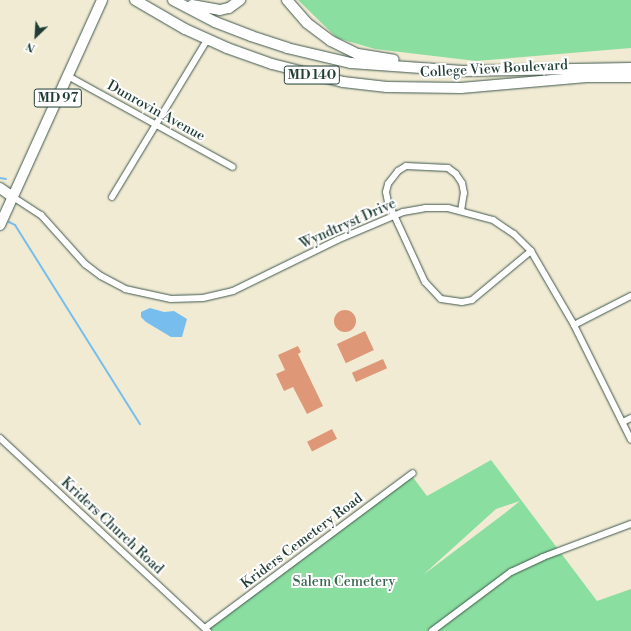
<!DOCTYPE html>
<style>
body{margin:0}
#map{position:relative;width:631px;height:631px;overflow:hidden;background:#f1ebd4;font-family:"Libre Bodoni",serif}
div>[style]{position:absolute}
.green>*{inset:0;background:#8ade9f}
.water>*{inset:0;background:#77beee}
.stream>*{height:2px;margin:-1px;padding:0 1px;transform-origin:1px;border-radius:1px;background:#77beee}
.building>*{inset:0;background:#de9777;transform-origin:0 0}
.round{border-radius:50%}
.roads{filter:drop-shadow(0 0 1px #3e574c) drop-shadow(0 0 1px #3e574c)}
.minor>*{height:6px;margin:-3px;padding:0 3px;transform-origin:3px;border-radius:3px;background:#fff}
.trunk>*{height:10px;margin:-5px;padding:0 5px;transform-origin:5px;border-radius:5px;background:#fff}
span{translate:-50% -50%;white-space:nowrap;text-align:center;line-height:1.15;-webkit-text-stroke:4px #fff;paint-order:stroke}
.shield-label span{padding:1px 3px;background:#fff;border:1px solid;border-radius:3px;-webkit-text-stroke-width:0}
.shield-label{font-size:13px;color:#1f3d34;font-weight:700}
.street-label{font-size:14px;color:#1f3d34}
.park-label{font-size:14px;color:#3a654f}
.north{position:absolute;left:16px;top:16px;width:40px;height:40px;-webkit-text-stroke:3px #fff;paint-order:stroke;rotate:205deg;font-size:11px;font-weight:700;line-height:16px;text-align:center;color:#1f3d34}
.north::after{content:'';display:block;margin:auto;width:14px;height:18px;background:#1f3d34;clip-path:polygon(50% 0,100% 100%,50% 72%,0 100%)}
</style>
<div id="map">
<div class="green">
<div style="clip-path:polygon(298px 0,631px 0,631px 48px,476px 61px,375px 49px,337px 38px)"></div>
<div style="clip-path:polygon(evenodd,491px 460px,597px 601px,631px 589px,631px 631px,213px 631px,210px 628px,412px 476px,427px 496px,491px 460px,520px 501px,505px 513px,423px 575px,496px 509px,520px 501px)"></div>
</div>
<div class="water">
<div style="clip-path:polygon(150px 308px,164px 312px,174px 311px,187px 319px,182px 337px,171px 337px,146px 322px,141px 317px,141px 312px)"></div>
</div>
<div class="stream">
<div style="left:0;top:178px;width:6px;rotate:9deg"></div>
<div style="left:9px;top:222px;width:7px;rotate:27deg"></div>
<div style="left:15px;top:225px;width:235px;rotate:57.9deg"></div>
</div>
<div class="building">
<div class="round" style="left:334px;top:310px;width:22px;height:22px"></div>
<div style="left:365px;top:331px;width:21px;height:31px;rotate:65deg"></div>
<div style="clip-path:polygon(298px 346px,301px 352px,298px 354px,323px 406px,307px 414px,293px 387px,284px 391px,276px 374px,285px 370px,278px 355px)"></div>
<div style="left:383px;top:359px;width:10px;height:34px;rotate:66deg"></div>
<div style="left:332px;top:429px;width:11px;height:28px;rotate:63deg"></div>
</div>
<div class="roads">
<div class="minor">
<div style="left:68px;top:76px;width:188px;rotate:28.9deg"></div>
<div style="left:13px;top:197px;width:33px;rotate:33deg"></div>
<div style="left:41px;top:215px;width:66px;rotate:48.1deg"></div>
<div style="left:85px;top:264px;width:20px;rotate:37deg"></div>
<div style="left:101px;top:276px;width:27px;rotate:28deg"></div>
<div style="left:125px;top:289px;width:47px;rotate:12.3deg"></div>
<div style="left:171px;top:299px;width:32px;rotate:-2deg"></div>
<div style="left:203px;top:298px;width:31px;rotate:-13deg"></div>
<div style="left:233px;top:291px;width:116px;rotate:-26.1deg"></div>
<div style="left:337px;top:240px;width:72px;rotate:-23deg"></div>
<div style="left:403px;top:212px;width:22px;rotate:-10deg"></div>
<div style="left:425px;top:208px;width:23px"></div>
<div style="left:448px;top:208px;width:47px;rotate:14.9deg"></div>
<div style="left:493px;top:220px;width:25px;rotate:34deg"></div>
<div style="left:514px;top:234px;width:24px;rotate:45deg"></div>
<div style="left:531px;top:251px;width:86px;rotate:59.8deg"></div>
<div style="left:574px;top:325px;width:128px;rotate:63.6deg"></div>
<div style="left:112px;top:197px;width:184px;rotate:-58.8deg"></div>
<div style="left:461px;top:211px;width:18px;rotate:-81deg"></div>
<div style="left:464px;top:193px;width:10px;rotate:-101deg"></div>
<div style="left:462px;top:183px;width:11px;rotate:-124deg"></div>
<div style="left:456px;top:174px;width:10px;rotate:-143deg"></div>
<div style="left:448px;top:168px;width:42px;rotate:-177.3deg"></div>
<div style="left:406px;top:166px;width:9px;rotate:148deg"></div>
<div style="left:398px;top:171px;width:16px;rotate:128deg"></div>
<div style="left:388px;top:184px;width:8px;rotate:104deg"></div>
<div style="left:386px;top:192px;width:10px;rotate:79deg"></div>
<div style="left:388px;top:202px;width:88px;rotate:65.2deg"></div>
<div style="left:425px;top:282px;width:23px;rotate:47deg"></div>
<div style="left:441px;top:299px;width:21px;rotate:8deg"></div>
<div style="left:462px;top:302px;width:10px;rotate:-11deg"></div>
<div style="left:472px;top:300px;width:77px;rotate:-39.7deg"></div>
<div style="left:574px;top:325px;width:64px;rotate:-27deg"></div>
<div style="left:623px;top:422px;width:9px;rotate:-27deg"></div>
<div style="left:0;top:438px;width:284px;rotate:42.9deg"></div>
<div style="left:205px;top:628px;width:259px;rotate:-36.7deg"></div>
<div style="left:432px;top:631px;width:99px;rotate:-36.8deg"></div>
<div style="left:511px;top:572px;width:35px;rotate:-25deg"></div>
<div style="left:543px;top:557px;width:94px;rotate:-20.6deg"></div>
</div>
<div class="trunk">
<div style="left:135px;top:0;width:58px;rotate:30.1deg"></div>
<div style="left:185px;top:29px;width:46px;rotate:24.3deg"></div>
<div style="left:227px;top:48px;width:48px;rotate:19.6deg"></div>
<div style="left:272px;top:64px;width:73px;rotate:14.2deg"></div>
<div style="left:343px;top:82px;width:44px;rotate:6.5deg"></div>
<div style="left:387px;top:87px;width:74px;rotate:0.8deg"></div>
<div style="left:461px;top:88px;width:126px;rotate:-5deg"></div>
<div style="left:587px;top:77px;width:44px"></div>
<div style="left:173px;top:0;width:47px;rotate:27.6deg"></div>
<div style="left:215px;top:22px;width:39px;rotate:21deg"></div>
<div style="left:251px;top:36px;width:38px;rotate:18deg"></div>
<div style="left:287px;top:48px;width:66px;rotate:13.2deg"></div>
<div style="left:351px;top:63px;width:112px;rotate:4.1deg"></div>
<div style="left:463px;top:71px;width:168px;rotate:-1deg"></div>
<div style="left:287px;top:0;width:30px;rotate:49deg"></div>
<div style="left:307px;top:23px;width:30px;rotate:37deg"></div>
<div style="left:331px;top:41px;width:30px;rotate:26deg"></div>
<div style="left:358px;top:54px;width:36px;rotate:9deg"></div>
<div style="left:192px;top:5px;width:28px;rotate:10deg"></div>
<div style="left:220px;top:10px;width:9px;rotate:-13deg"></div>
<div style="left:229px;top:8px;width:14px;rotate:-36deg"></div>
<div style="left:0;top:188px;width:16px;rotate:35deg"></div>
<div style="left:0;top:225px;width:247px;rotate:-65.6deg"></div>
</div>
</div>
<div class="shield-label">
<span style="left:312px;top:75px">MD 140</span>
<span style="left:58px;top:98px">MD 97</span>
</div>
<div class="street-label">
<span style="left:494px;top:69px;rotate:-3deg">College View Boulevard</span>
<span style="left:156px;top:111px;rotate:29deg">Dunrovin Avenue</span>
<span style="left:348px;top:224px;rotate:-24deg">Wyndtryst Drive</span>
<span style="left:112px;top:526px;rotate:43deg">Kriders Church Road</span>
<span style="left:302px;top:541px;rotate:-37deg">Kriders Cemetery Road</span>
</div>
<div class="park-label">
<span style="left:344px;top:582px">Salem Cemetery</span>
</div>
<div class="north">N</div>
</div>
